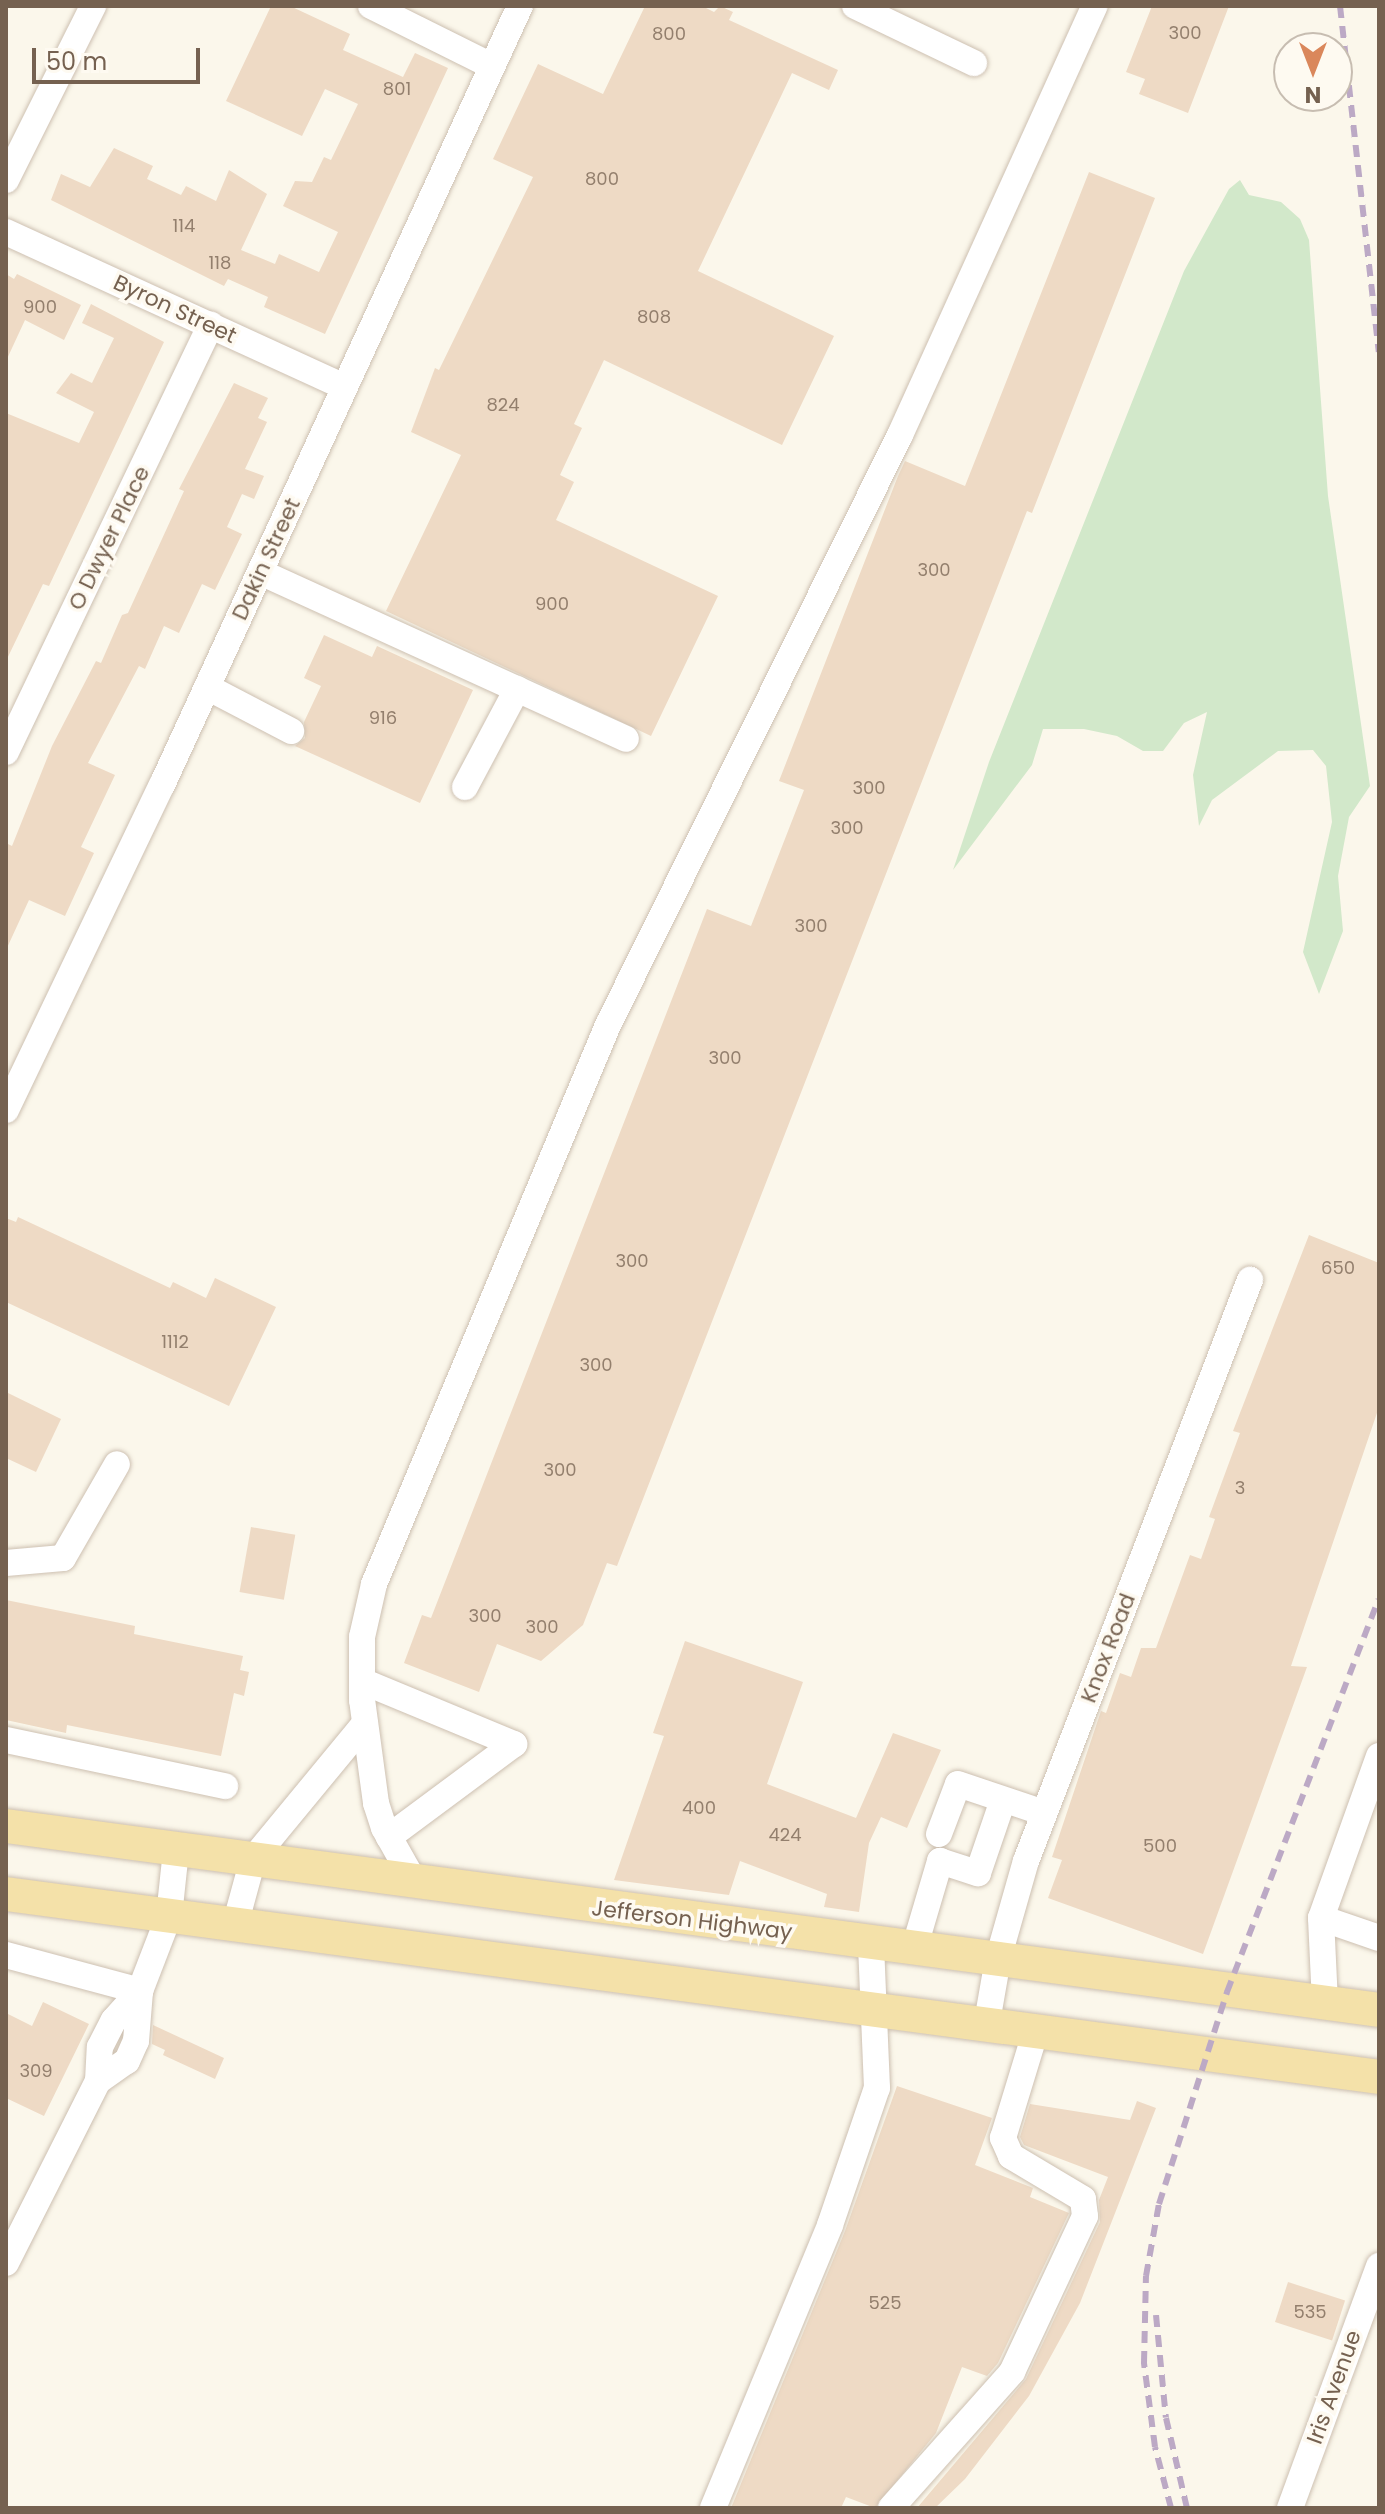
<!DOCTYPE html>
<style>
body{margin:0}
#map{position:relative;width:1385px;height:2514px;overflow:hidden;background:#fbf7eb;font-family:Poppins,sans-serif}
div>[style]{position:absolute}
.green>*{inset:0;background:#d2e8ca}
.building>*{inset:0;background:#eedac5;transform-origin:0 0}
.roads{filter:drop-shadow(0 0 2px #cdc0b1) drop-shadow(0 0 2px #cdc0b1)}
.minor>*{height:26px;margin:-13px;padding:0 13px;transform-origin:13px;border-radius:13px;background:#fff}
.major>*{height:34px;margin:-17px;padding:0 17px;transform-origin:17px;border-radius:17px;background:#f4e1a9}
.rail>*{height:6px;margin-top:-3px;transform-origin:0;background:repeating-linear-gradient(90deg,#bca9c5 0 12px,transparent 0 20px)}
span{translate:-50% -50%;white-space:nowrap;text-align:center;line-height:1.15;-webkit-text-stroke:7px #fefaf1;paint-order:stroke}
.number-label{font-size:18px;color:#937f6d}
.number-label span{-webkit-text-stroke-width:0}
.street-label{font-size:22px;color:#756150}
.frame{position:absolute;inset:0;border:8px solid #756150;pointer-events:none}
.north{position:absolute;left:1273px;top:32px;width:80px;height:80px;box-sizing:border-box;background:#fefaf1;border:2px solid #c7bdb1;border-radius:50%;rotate:180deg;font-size:22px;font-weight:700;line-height:32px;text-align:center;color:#756150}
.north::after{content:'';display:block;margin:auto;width:28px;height:36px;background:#da875b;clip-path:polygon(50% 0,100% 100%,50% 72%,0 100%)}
.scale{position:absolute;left:32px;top:48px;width:168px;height:36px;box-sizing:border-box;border:4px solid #756150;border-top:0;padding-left:10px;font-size:24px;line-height:28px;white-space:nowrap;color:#756150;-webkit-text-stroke:6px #fefaf1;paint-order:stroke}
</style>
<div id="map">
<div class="green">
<div style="clip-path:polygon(1240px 180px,1249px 195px,1281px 202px,1300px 219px,1309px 240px,1328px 496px,1370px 786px,1349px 817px,1338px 876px,1343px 931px,1319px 994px,1303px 952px,1332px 822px,1326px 766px,1313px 750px,1278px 751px,1212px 800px,1199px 826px,1193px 775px,1207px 712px,1184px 723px,1163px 751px,1143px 751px,1117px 736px,1084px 729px,1043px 729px,1032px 765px,953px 870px,989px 762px,1184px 271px,1229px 189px)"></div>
</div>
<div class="building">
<div style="clip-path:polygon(271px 6px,290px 6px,350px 34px,343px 50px,403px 77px,415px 53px,448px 68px,325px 334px,264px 307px,268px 297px,228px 279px,224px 286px,51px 200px,61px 174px,90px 187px,114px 148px,153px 166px,147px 179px,181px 195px,186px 186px,216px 201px,229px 170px,267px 194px,241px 250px,275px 264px,279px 254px,319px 272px,338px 232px,283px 206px,295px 181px,312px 182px,324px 157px,331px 160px,358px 104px,325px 89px,302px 136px,226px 101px)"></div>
<div style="clip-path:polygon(645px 6px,702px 6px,714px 12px,720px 6px,733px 12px,729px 20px,838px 70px,829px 90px,792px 73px,698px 271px,834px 336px,782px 445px,604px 360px,574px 424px,582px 428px,560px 475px,574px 482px,556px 520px,718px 596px,651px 736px,386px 611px,461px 455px,411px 432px,435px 368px,439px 370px,533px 177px,493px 159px,538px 64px,603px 94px)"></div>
<div style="clip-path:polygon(1152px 6px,1229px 6px,1188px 113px,1139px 94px,1145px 79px,1126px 72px)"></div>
<div style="clip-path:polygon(1089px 172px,1155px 198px,1032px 513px,1027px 511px,617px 1566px,607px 1563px,583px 1625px,541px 1661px,497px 1644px,479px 1692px,404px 1663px,422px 1615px,431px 1618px,707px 909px,751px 926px,804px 790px,779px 781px,898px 476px,905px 461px,965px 486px)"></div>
<div style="clip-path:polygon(6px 274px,14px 279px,17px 274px,81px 305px,64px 340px,25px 320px,6px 361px)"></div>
<div style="clip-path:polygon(91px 304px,164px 342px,49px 586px,43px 584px,6px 661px,6px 413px,79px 443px,94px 412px,56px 393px,71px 373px,92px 383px,114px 338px,82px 323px)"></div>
<div style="clip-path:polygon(234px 383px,268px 398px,258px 418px,267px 422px,245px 469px,264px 476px,254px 499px,242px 494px,227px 527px,242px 534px,215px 590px,202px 584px,179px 633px,164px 626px,145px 669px,139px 666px,88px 763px,115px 775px,81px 847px,94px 853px,65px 916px,29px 900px,6px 950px,6px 843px,12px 846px,52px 746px,96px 661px,101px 663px,122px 615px,128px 613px,184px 491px,179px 489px)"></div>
<div style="clip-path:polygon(324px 635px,372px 657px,377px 646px,473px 690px,420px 803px,295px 746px,305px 738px,304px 722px,321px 686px,304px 678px)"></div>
<div style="clip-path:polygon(18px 1217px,170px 1288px,173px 1282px,206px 1298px,215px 1278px,276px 1307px,229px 1406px,6px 1302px,6px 1218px,16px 1222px)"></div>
<div style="clip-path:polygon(1309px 1235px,1379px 1263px,1379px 1407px,1291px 1666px,1307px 1667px,1203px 1954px,1048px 1898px,1062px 1860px,1052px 1857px,1101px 1711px,1106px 1713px,1120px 1673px,1131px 1677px,1141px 1648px,1156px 1648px,1190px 1555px,1201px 1559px,1215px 1519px,1209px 1517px,1240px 1433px,1233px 1431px)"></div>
<div style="clip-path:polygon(6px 1392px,61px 1419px,36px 1472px,6px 1458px)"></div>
<div style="left:251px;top:1527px;width:45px;height:66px;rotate:10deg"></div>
<div style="clip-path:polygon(6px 1600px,135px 1626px,134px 1634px,243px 1656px,240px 1670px,249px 1672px,244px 1696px,234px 1693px,221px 1756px,67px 1725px,66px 1733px,6px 1720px)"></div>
<div style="clip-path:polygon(685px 1641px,803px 1682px,767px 1784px,856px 1818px,893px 1733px,941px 1750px,907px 1828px,881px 1817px,869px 1843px,859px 1912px,824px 1907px,827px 1894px,740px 1861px,729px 1895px,614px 1880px,664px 1736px,653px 1733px)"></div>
<div style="clip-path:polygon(43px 2002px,89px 2024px,44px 2116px,6px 2098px,6px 2013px,32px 2026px)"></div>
<div style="clip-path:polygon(153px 2025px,224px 2058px,215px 2079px,163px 2055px,165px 2050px,152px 2044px)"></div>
<div style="clip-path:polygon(897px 2086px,992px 2118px,975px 2165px,1033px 2188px,1030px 2197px,1069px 2213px,998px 2363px,987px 2376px,962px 2367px,936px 2433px,875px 2508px,846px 2497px,841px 2508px,731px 2508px,845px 2231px)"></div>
<div style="clip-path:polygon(1137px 2101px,1156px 2108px,1080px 2303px,1029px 2396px,965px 2479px,935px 2508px,917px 2508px,1026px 2379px,1100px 2222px,1099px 2200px,1108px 2177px,1024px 2145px,1020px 2137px,1030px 2104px,1130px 2120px)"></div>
<div style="left:1288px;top:2282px;width:60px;height:42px;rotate:18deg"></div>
</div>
<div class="roads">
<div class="minor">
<div style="left:371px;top:6px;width:135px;rotate:26.4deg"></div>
<div style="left:855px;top:6px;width:132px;rotate:25.6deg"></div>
<div style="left:6px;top:180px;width:195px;rotate:-63.4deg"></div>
<div style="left:6px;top:232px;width:372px;rotate:24.6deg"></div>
<div style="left:260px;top:572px;width:402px;rotate:24.5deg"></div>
<div style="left:207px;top:687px;width:95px;rotate:27.6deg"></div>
<div style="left:6px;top:752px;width:474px;rotate:-64.4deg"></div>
<div style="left:465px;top:787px;width:111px;rotate:-62deg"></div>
<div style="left:6px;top:1110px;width:361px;rotate:-64.4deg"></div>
<div style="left:162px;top:785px;width:857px;rotate:-65.32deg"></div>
<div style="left:6px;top:1563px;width:57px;rotate:-5deg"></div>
<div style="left:63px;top:1558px;width:108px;rotate:-60.1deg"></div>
<div style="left:362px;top:1681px;width:165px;rotate:22.5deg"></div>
<div style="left:514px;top:1744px;width:156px;rotate:143.4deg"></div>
<div style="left:6px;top:1740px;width:224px;rotate:11.9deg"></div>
<div style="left:939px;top:1834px;width:53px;rotate:-69.2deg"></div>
<div style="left:958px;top:1784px;width:91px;rotate:18.6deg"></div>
<div style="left:415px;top:1883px;width:63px;rotate:-119.4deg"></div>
<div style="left:384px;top:1828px;width:26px;rotate:-108deg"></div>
<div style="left:376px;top:1803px;width:104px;rotate:-97.7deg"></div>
<div style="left:362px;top:1700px;width:63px;rotate:-90deg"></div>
<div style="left:362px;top:1637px;width:54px;rotate:-77.2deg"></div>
<div style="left:374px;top:1584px;width:606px;rotate:-67.29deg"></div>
<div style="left:608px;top:1025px;width:658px;rotate:-63.67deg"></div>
<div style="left:900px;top:435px;width:471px;rotate:-65.6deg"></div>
<div style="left:1321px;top:1918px;width:61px;rotate:19deg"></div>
<div style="left:235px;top:1925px;width:68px;rotate:-74.7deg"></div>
<div style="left:253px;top:1859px;width:176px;rotate:-50.5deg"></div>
<div style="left:914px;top:1949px;width:92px;rotate:-73.5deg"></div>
<div style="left:940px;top:1861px;width:40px;rotate:18deg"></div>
<div style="left:978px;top:1873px;width:77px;rotate:-71.1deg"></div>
<div style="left:6px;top:1955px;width:139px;rotate:15deg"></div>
<div style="left:1325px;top:2003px;width:85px;rotate:-92.7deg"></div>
<div style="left:1321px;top:1918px;width:172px;rotate:-70.3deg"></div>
<div style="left:987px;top:2022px;width:64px;rotate:-80.1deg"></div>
<div style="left:998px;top:1959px;width:102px;rotate:-74.1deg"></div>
<div style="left:1026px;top:1861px;width:623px;rotate:-68.92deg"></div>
<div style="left:98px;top:2081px;width:35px;rotate:-35deg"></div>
<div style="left:127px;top:2061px;width:22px;rotate:-66deg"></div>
<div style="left:136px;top:2041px;width:50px;rotate:-85.4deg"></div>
<div style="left:140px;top:1991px;width:80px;rotate:-68.9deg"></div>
<div style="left:169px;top:1916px;width:66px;rotate:-83.9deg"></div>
<div style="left:6px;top:2263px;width:204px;rotate:-63.2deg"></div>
<div style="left:98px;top:2081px;width:34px;rotate:-87deg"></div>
<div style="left:100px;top:2047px;width:30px;rotate:-63deg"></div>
<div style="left:114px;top:2020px;width:39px;rotate:-48deg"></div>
<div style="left:713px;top:2508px;width:306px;rotate:-67.5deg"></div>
<div style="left:830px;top:2225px;width:145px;rotate:-71.1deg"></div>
<div style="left:877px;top:2088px;width:145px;rotate:-92.4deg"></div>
<div style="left:891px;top:2508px;width:182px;rotate:-48.3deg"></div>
<div style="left:1012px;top:2372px;width:172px;rotate:-64.9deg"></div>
<div style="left:1085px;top:2216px;width:17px;rotate:-97deg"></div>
<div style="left:1083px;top:2199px;width:84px;rotate:-149.2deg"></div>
<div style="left:1011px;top:2156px;width:20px;rotate:-114deg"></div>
<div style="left:1003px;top:2138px;width:113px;rotate:-73deg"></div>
<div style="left:1290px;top:2508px;width:258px;rotate:-69.8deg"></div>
</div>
<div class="major">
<div style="left:6px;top:1826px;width:1385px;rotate:7.63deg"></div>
<div style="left:6px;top:1894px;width:1385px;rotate:7.59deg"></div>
</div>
</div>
<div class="rail">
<div style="left:1340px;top:6px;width:348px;rotate:83.6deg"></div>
<div style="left:1156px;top:2315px;width:103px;rotate:84.5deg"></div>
<div style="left:1166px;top:2418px;width:92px;rotate:76.9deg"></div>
<div style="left:1171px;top:2508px;width:63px;rotate:-104.7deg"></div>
<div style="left:1155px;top:2447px;width:85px;rotate:-97.5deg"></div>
<div style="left:1144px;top:2363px;width:87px;rotate:-88.7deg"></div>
<div style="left:1146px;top:2276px;width:73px;rotate:-79.8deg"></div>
<div style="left:1159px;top:2204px;width:223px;rotate:-72.2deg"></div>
<div style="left:1227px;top:1992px;width:421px;rotate:-68.9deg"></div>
</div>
<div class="number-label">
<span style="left:1185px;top:33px">300</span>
<span style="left:669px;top:34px">800</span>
<span style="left:397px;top:89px">801</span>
<span style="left:602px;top:179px">800</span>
<span style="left:184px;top:226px">114</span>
<span style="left:220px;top:263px">118</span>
<span style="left:40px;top:307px">900</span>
<span style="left:654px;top:317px">808</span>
<span style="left:503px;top:405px">824</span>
<span style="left:934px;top:570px">300</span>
<span style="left:552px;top:604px">900</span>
<span style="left:383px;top:718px">916</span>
<span style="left:869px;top:788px">300</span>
<span style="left:847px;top:828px">300</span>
<span style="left:811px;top:926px">300</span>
<span style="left:725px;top:1058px">300</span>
<span style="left:632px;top:1261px">300</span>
<span style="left:1338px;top:1268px">650</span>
<span style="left:175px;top:1342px">1112</span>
<span style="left:596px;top:1365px">300</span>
<span style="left:560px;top:1470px">300</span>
<span style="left:1240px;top:1488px">3</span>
<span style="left:485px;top:1616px">300</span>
<span style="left:542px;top:1627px">300</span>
<span style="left:699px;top:1808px">400</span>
<span style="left:785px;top:1835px">424</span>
<span style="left:1160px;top:1846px">500</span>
<span style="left:36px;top:2071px">309</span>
<span style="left:885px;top:2303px">525</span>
<span style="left:1310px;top:2312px">535</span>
</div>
<div class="street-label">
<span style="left:175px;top:309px;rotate:25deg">Byron Street</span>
<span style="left:109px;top:538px;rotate:-64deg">O Dwyer Place</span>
<span style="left:266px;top:559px;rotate:-65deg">Dakin Street</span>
<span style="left:1108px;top:1648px;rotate:-69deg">Knox Road</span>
<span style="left:692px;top:1920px;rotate:7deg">Jefferson Highway</span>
<span style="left:1334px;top:2387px;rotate:-70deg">Iris Avenue</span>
</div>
<div class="frame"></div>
<div class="north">N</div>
<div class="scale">50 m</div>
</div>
